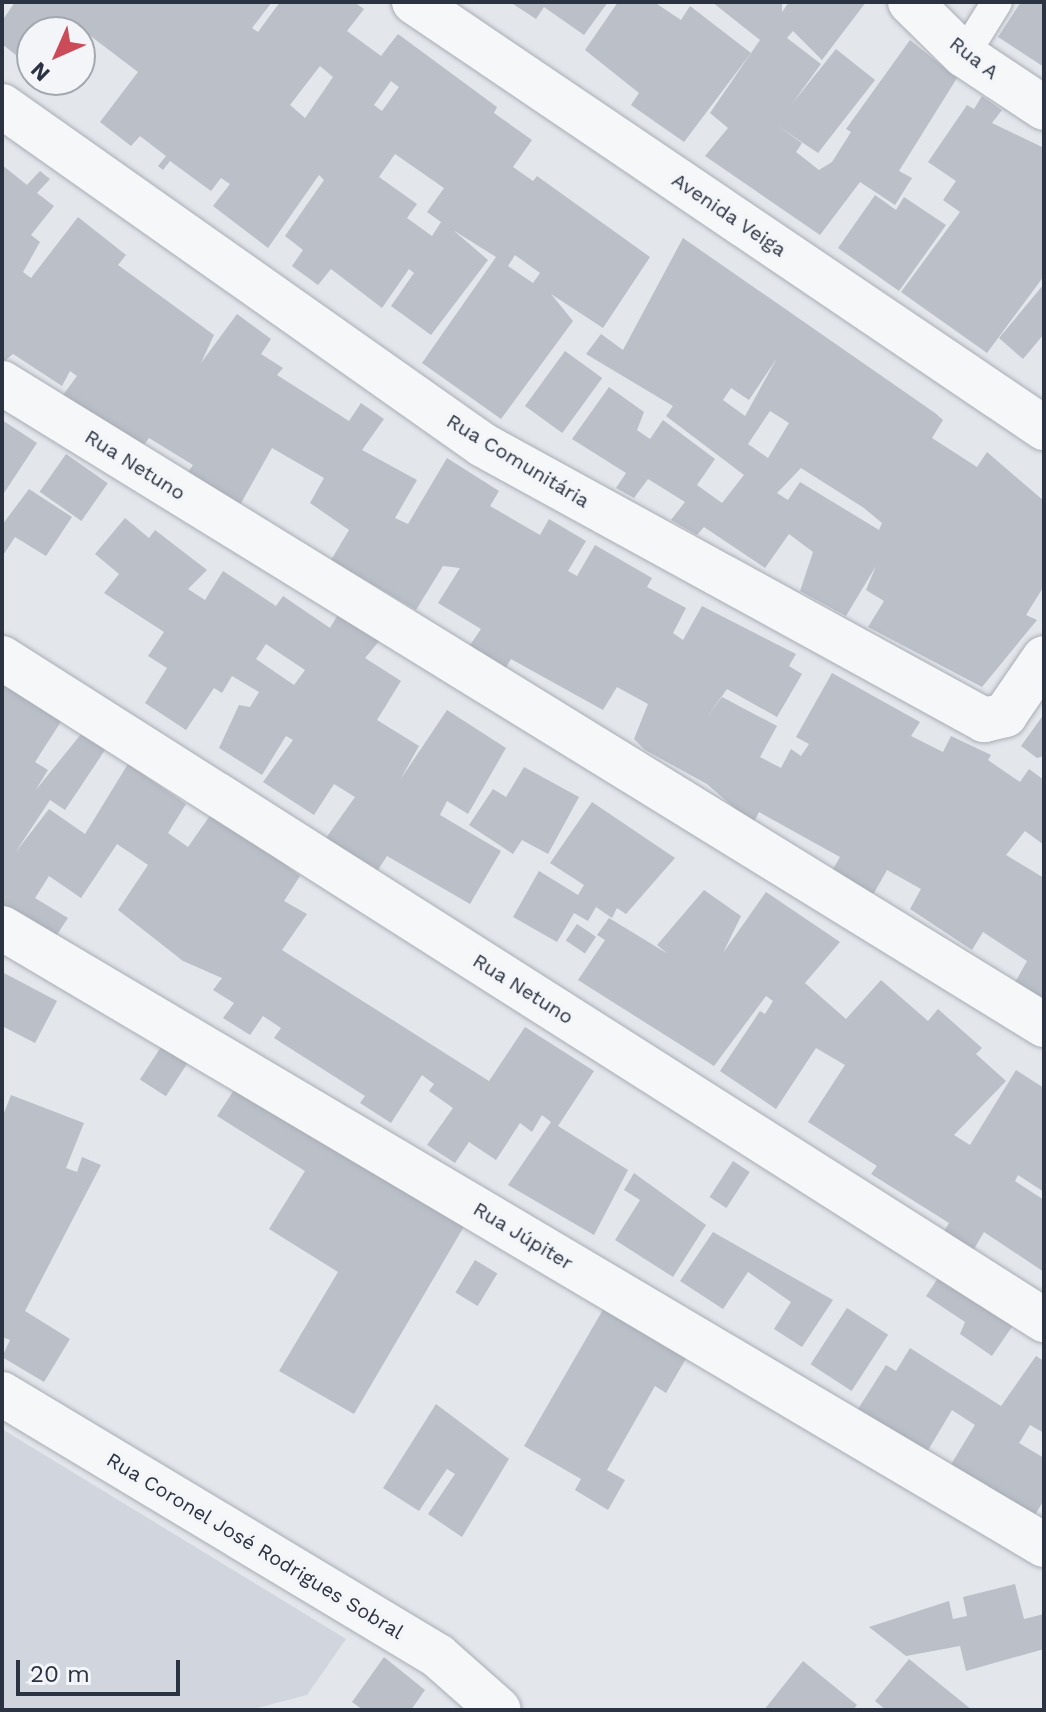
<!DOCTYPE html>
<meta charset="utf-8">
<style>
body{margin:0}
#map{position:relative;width:1046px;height:1712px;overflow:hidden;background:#e3e6eb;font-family:"Work Sans",sans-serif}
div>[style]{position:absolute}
.built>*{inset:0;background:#d1d5dd}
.building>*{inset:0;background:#babfc8;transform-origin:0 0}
.roads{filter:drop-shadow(0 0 2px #a8adb5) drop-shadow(0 0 2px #a8adb5)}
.service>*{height:30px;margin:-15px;padding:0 15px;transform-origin:15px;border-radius:15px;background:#f6f7f9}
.minor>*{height:44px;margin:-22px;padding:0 22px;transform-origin:22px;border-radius:22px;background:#f6f7f9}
span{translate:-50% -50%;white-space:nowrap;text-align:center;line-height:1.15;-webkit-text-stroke:6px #f3f5f8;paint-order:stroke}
.street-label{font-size:20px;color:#2b3343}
.frame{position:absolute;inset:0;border:4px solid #2b3343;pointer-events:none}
.north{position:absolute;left:16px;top:16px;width:80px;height:80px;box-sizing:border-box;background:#f3f5f8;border:2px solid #a3a7b0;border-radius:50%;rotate:225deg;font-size:22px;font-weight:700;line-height:32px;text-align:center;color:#2b3343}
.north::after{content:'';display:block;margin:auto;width:28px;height:36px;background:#cc4b59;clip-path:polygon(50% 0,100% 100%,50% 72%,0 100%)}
.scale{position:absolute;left:16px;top:1660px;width:164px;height:36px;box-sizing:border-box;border:4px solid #2b3343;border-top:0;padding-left:10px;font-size:24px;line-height:28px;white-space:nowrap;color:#2b3343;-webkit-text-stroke:6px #f3f5f8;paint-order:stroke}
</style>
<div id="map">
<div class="built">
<div style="clip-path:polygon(2px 1429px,346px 1639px,307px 1695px,249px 1710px,2px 1710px)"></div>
</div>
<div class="building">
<div style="clip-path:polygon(evenodd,15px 2px,272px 2px,252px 28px,258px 32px,280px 2px,354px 2px,364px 9px,347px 31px,381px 56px,398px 34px,497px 107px,494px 113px,532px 140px,513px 167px,533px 181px,537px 176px,650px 257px,603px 328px,551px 294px,573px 321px,501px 419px,422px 363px,496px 257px,453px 230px,488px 260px,431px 335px,391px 306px,414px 273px,409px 269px,382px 308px,331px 269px,318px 285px,292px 266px,303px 250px,285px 236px,324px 180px,319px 175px,268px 248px,213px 206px,230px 184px,221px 178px,211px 191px,170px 161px,163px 170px,158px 166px,166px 156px,140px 136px,131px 146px,100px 122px,138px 72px,80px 28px,32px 32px,32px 68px,2px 44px,2px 21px,15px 2px,320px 66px,333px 77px,305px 118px,290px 105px,320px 66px,15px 2px,391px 81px,399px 87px,382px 111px,374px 105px,391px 81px,15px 2px,395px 154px,444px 188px,427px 212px,441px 222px,432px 236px,407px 218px,417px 204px,379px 177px,395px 154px,15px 2px,515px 255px,540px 273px,533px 283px,508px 266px,515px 255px)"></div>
<div style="clip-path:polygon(510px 2px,608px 2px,584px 35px,544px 7px,536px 19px)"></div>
<div style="clip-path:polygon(618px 2px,654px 2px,681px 20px,690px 6px,751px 53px,684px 142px,631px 105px,639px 93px,585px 50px)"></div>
<div style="clip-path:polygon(712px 2px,782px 2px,782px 12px,789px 2px,866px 2px,822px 60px,793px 31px,787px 38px,821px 64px,791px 105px,836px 49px,875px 80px,818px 153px,775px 124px,802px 143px,796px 152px,819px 170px,832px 162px,851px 132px,846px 129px,910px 40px,957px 78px,899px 171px,912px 178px,895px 205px,860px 182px,820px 235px,705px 156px,728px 128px,710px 113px,760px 40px)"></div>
<div style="clip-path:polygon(1021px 2px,1044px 2px,1044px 67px,998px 37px)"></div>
<div style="clip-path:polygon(982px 96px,1002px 110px,992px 123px,1044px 148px,1044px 276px,987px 353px,901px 292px,960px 212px,943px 200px,956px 181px,928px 162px,967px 105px,974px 109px)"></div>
<div style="clip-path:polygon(2px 165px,27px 185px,40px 171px,50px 179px,37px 193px,54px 206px,31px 235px,40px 242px,23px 272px,31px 278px,78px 217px,126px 255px,118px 265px,214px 335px,201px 363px,237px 314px,271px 339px,261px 354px,283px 368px,277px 375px,349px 421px,361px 403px,384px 419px,362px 450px,417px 480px,395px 518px,408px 524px,447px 458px,499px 491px,490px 506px,540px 535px,549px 519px,586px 541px,568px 571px,577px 576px,595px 545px,652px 578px,647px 587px,686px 608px,673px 633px,683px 640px,702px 606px,796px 654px,789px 666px,802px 674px,777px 717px,727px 689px,705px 720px,722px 697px,777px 726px,760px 757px,781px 768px,791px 749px,801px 756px,809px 744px,796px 737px,832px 673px,920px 722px,911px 736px,943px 752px,951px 736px,991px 755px,988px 760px,1020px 782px,1029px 769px,1044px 780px,1044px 845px,1025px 831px,1006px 855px,1044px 878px,1044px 1001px,1013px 986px,1027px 961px,983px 932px,972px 950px,910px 909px,921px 889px,887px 870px,870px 900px,829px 876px,840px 857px,759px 812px,753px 824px,707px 784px,645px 750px,634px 739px,648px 704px,617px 687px,603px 710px,511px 659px,505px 669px,468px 648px,481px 629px,438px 603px,460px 568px,443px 566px,416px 610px,331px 560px,349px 530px,310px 503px,324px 478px,272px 448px,236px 512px,183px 480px,193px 465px,149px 438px,139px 452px,60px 399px,77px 376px,70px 371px,62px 386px,13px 354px,2px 363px)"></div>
<div style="clip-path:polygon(875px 195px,896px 210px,904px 197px,946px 225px,899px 291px,838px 248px)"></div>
<div style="clip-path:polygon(evenodd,683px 238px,935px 413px,943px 420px,932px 438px,977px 467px,987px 452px,1044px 501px,1044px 586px,1026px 615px,1037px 620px,982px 687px,868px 627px,884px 601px,866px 590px,876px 566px,846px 616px,800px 591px,813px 552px,789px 534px,765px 568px,704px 527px,697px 535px,671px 520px,685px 502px,648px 479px,634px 498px,616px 488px,626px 473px,572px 439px,609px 387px,644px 412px,637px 430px,650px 439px,663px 420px,715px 459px,697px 485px,722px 503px,744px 475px,666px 416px,673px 406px,586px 354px,601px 334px,623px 350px,683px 238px,777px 358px,745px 416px,723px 400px,731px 388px,749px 400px,777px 358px,683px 238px,770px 411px,789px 423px,768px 458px,748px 444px,770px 411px,683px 238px,801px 468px,864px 508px,882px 523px,879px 530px,800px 482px,788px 500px,777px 493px,801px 468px)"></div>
<div style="clip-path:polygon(1044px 284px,1044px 334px,1023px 359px,999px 338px)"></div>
<div style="left:565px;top:351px;width:46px;height:68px;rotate:36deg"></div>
<div style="clip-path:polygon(2px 420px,37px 443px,2px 496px)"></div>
<div style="left:66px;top:454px;width:51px;height:46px;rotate:35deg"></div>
<div style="clip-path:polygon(29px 489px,72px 517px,46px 556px,15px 537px,2px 557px,2px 525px)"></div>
<div style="clip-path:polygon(evenodd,125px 518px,149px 538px,155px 530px,207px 570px,188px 589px,205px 600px,223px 571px,276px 606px,283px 596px,330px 628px,339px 613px,381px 639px,365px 658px,401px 681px,377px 720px,419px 746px,400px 780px,447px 710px,506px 748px,468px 814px,447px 801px,440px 815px,501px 851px,470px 904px,387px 856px,378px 870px,326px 838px,355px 797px,334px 784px,314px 815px,263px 782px,293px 740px,286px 736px,262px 775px,219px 748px,239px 705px,250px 707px,259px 692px,232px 676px,222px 693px,214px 688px,186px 730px,145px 703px,167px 668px,148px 656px,164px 632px,104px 593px,119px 574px,95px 554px,125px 518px,266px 644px,305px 670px,294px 685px,256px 659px,266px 644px)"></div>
<div style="clip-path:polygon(2px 678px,64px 717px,35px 762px,48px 770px,35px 791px,90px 723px,113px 738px,65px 810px,50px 800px,15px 853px,49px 809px,85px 834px,128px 764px,186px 804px,168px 833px,188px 847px,214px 810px,300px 876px,284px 901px,307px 914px,282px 950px,489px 1081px,525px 1027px,594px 1071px,558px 1126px,628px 1170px,594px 1235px,508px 1185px,551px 1122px,542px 1115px,532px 1132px,520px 1123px,496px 1160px,469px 1142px,455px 1163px,427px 1145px,453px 1108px,429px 1091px,434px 1084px,422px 1075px,391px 1123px,360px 1103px,365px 1096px,274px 1038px,281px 1028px,263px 1016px,250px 1035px,223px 1018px,234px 1003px,213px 990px,222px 978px,183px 961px,118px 910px,148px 865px,117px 844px,81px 898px,49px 876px,35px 898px,68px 918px,54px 939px,2px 905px)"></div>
<div style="clip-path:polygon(1044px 714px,1044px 756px,1037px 758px,1021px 746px)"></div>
<div style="clip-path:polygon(524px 767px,579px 797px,548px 854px,522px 840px,513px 854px,469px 825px,493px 789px,506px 797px)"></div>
<div style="clip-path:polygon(592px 802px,675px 858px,626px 914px,617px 908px,612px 918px,596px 907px,588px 921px,574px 913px,557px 942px,513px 917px,539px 871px,578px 895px,584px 885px,550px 863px)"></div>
<div style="clip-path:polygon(704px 890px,741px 916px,723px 953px,766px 892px,840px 942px,805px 983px,846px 1019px,881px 980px,928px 1021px,938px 1009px,982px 1048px,976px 1054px,1006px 1081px,954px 1135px,970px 1145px,1016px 1070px,1044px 1088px,1044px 1192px,1018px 1175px,1015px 1181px,1044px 1200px,1044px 1272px,984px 1232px,971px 1254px,942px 1235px,949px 1223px,871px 1174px,877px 1166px,808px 1122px,845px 1065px,816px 1048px,776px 1109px,720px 1071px,760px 1011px,765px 1014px,773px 1001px,766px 996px,714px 1066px,578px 980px,605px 940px,597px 935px,609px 918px,668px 954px,657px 945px)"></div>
<div style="left:577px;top:924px;width:23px;height:20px;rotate:34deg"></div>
<div style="clip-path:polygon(2px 972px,57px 1001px,35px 1043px,2px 1026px)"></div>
<div style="left:172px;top:1030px;width:31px;height:59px;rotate:33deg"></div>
<div style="clip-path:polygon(244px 1075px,469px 1218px,354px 1414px,279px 1371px,338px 1272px,269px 1229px,305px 1171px,217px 1116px)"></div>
<div style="clip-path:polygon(11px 1095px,84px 1123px,66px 1168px,77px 1172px,82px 1157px,101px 1165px,25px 1311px,70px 1339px,44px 1382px,2px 1357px,10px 1340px,2px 1337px,2px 1118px)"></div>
<div style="left:733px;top:1161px;width:20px;height:43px;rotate:33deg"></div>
<div style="clip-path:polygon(634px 1173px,706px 1225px,673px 1277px,615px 1240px,640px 1200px,624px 1190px)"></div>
<div style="clip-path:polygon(713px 1232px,833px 1300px,802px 1347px,774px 1329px,791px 1302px,748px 1272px,723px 1309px,680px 1281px)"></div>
<div style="left:475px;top:1260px;width:26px;height:38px;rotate:31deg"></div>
<div style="clip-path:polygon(942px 1272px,1018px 1318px,992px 1356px,960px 1334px,965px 1322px,926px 1296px)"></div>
<div style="clip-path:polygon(608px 1301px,691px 1350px,666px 1393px,655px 1386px,607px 1470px,625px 1480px,608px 1510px,575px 1490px,581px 1479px,524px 1446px)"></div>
<div style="left:847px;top:1308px;width:49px;height:67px;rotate:33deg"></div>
<div style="clip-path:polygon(910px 1348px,1001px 1406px,1036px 1356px,1044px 1361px,1044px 1433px,1030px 1425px,1019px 1443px,1044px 1458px,1044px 1500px,1033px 1518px,950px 1466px,975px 1425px,952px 1410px,927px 1452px,858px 1409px,886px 1365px,896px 1371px)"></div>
<div style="clip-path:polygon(436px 1404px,509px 1459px,462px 1537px,428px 1514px,455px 1474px,447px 1469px,419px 1511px,383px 1488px)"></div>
<div style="clip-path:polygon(1015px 1584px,1024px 1619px,1044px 1614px,1044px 1649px,966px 1671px,960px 1646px,906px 1656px,869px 1627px,949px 1601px,953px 1619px,967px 1616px,963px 1597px)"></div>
<div style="clip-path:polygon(384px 1657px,425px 1690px,411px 1710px,363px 1710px,352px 1702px)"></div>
<div style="clip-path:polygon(909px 1659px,972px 1710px,886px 1710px,875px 1701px)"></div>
<div style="clip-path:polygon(803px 1661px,857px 1705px,853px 1710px,764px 1710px)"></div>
</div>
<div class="roads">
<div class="service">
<div style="left:964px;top:55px;width:62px;rotate:-58.1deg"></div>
</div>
<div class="minor">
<div style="left:414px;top:2px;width:761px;rotate:34.07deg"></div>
<div style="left:910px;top:2px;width:76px;rotate:44.5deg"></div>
<div style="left:964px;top:55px;width:96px;rotate:33.5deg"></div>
<div style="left:2px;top:106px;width:588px;rotate:35.18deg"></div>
<div style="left:483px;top:445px;width:572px;rotate:28.76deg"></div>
<div style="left:984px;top:720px;width:22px;rotate:-13deg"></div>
<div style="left:1005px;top:715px;width:69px;rotate:-55.6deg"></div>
<div style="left:2px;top:383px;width:1224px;rotate:31.64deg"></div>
<div style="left:2px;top:658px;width:1235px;rotate:32.43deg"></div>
<div style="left:2px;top:928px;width:1211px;rotate:30.63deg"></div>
<div style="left:2px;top:1394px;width:509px;rotate:31deg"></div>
<div style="left:438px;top:1656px;width:81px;rotate:41.5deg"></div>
</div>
</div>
<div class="street-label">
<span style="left:974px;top:58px;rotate:38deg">Rua A</span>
<span style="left:729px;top:215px;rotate:34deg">Avenida Veiga</span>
<span style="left:518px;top:461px;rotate:31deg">Rua Comunitária</span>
<span style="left:135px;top:465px;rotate:32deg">Rua Netuno</span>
<span style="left:523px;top:989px;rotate:32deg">Rua Netuno</span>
<span style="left:523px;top:1236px;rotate:31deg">Rua Júpiter</span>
<span style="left:255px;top:1546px;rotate:31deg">Rua Coronel José Rodrigues Sobral</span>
</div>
<div class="frame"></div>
<div class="north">N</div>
<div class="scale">20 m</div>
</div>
